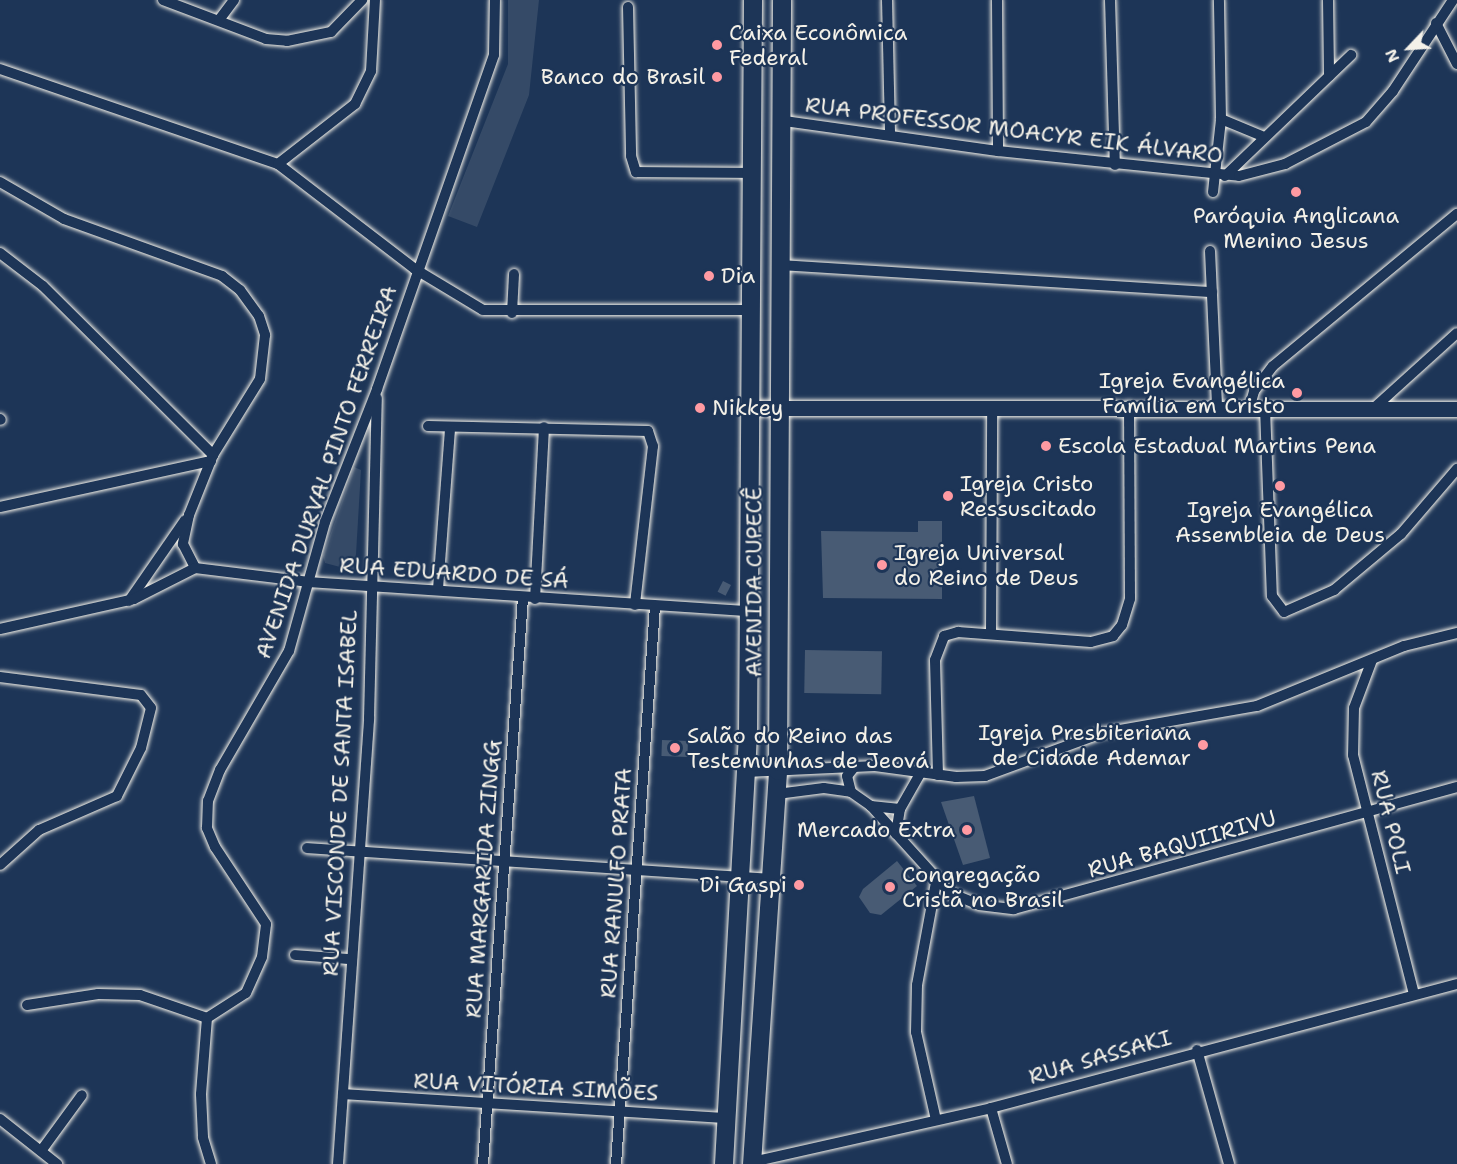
<!DOCTYPE html>
<meta charset="utf-8">
<style>
body{margin:0}
#map{position:relative;width:1457px;height:1164px;overflow:hidden;background:#1d3557;font-family:"Shantell Sans",sans-serif}
div>[style]{position:absolute}
.green>*{inset:0;background:#354a67}
.building>*{inset:0;background:#485b74;transform-origin:0 0}
.roads{filter:drop-shadow(0 0 2px #f4f1e8) drop-shadow(0 0 2px #f4f1e8)}
.street>*{height:10px;margin:-5px;padding:0 5px;transform-origin:5px;border-radius:5px;background:#1d3557}
.secondary>*{height:15px;margin:-7.5px;padding:0 7.5px;transform-origin:7.5px;border-radius:7.5px;background:#1d3557}
.primary>*{height:18px;margin:-9px;padding:0 9px;transform-origin:9px;border-radius:9px;background:#1d3557}
.dots>*{width:16px;height:16px;translate:-50% -50%;box-sizing:border-box;border:3px solid #1d3557;border-radius:50%}
span{translate:-50% -50%;white-space:nowrap;text-align:center;line-height:1.15;-webkit-text-stroke:4.5px #1d3557;paint-order:stroke}
.poi-label{font-size:22px;color:#f4f1e8}
.left{translate:0 -50%;text-align:left}
.right{translate:-100% -50%;text-align:right}
.street-label{font-size:22px;color:#f4f1e8}
.north{position:absolute;left:1379px;top:18px;width:60px;height:60px;-webkit-text-stroke:4px #1d3557;paint-order:stroke;rotate:245deg;font-size:16px;font-weight:700;line-height:24px;text-align:center;color:#f4f1e8}
.north::after{content:'';display:block;margin:auto;width:21px;height:27px;background:#f4f1e8;clip-path:polygon(50% 0,100% 100%,50% 72%,0 100%)}
</style>
<div id="map">
<div class="green">
<div style="clip-path:polygon(508px 0,539px 0,529px 95px,477px 227px,448px 216px,508px 64px)"></div>
<div style="clip-path:polygon(354px 467px,361px 470px,355px 571px,325px 563px,323px 556px)"></div>
</div>
<div class="building">
<div style="clip-path:polygon(918px 521px,942px 521px,942px 599px,823px 598px,821px 531px,918px 532px)"></div>
<div style="left:723px;top:581px;width:9px;height:12px;rotate:27deg"></div>
<div style="left:805px;top:650px;width:77px;height:43px;rotate:1deg"></div>
<div style="left:662px;top:740px;width:26px;height:16px;rotate:2deg"></div>
<div style="clip-path:polygon(974px 796px,990px 858px,963px 865px,941px 802px)"></div>
<div style="clip-path:polygon(897px 861px,917px 886px,881px 915px,870px 913px,859px 897px,863px 889px)"></div>
</div>
<div class="roads">
<div class="street">
<div style="left:163px;top:0;width:110px;rotate:20.7deg"></div>
<div style="left:266px;top:39px;width:21px;rotate:5deg"></div>
<div style="left:287px;top:41px;width:45px;rotate:-11.6deg"></div>
<div style="left:331px;top:32px;width:45px;rotate:-45.9deg"></div>
<div style="left:887px;top:0;width:132px;rotate:88.7deg"></div>
<div style="left:997px;top:0;width:151px;rotate:89.6deg"></div>
<div style="left:1110px;top:0;width:165px;rotate:88.3deg"></div>
<div style="left:1328px;top:0;width:76px;rotate:89.2deg"></div>
<div style="left:628px;top:7px;width:149px;rotate:88.8deg"></div>
<div style="left:631px;top:156px;width:17px;rotate:73deg"></div>
<div style="left:636px;top:172px;width:118px;rotate:0.5deg"></div>
<div style="left:219px;top:20px;width:25px;rotate:-53deg"></div>
<div style="left:1436px;top:23px;width:46px;rotate:62.9deg"></div>
<div style="left:0;top:69px;width:294px;rotate:18.9deg"></div>
<div style="left:278px;top:164px;width:173px;rotate:37.5deg"></div>
<div style="left:415px;top:269px;width:79px;rotate:31.1deg"></div>
<div style="left:483px;top:310px;width:268px"></div>
<div style="left:1221px;top:119px;width:44px;rotate:22.5deg"></div>
<div style="left:784px;top:121px;width:216px;rotate:8deg"></div>
<div style="left:998px;top:151px;width:242px;rotate:5.9deg"></div>
<div style="left:1239px;top:176px;width:48px;rotate:-14.6deg"></div>
<div style="left:1285px;top:164px;width:91px;rotate:-27.4deg"></div>
<div style="left:1366px;top:122px;width:41px;rotate:-48.9deg"></div>
<div style="left:1393px;top:91px;width:109px;rotate:-56.6deg"></div>
<div style="left:278px;top:164px;width:98px;rotate:-37.9deg"></div>
<div style="left:355px;top:104px;width:37px;rotate:-64deg"></div>
<div style="left:371px;top:71px;width:71px;rotate:-86.8deg"></div>
<div style="left:1225px;top:176px;width:175px;rotate:-43.8deg"></div>
<div style="left:0;top:182px;width:74px;rotate:30deg"></div>
<div style="left:64px;top:219px;width:168px;rotate:19.8deg"></div>
<div style="left:222px;top:276px;width:23px;rotate:38deg"></div>
<div style="left:240px;top:290px;width:32px;rotate:54deg"></div>
<div style="left:259px;top:316px;width:20px;rotate:72deg"></div>
<div style="left:265px;top:335px;width:44px;rotate:96.5deg"></div>
<div style="left:260px;top:379px;width:89px;rotate:121.7deg"></div>
<div style="left:213px;top:455px;width:65px;rotate:111.8deg"></div>
<div style="left:189px;top:515px;width:30px;rotate:102deg"></div>
<div style="left:183px;top:544px;width:27px;rotate:63deg"></div>
<div style="left:1213px;top:192px;width:73px;rotate:-83.7deg"></div>
<div style="left:1221px;top:119px;width:119px;rotate:-91deg"></div>
<div style="left:1210px;top:251px;width:157px;rotate:87.4deg"></div>
<div style="left:0;top:253px;width:54px;rotate:37.5deg"></div>
<div style="left:43px;top:286px;width:240px;rotate:44.8deg"></div>
<div style="left:781px;top:265px;width:432px;rotate:3.6deg"></div>
<div style="left:512px;top:313px;width:39px;rotate:-87deg"></div>
<div style="left:1375px;top:407px;width:110px;rotate:-42.1deg"></div>
<div style="left:1265px;top:408px;width:188px;rotate:87.9deg"></div>
<div style="left:1272px;top:596px;width:20px;rotate:53deg"></div>
<div style="left:1284px;top:612px;width:55px;rotate:-23.7deg"></div>
<div style="left:1334px;top:590px;width:87px;rotate:-39.9deg"></div>
<div style="left:1401px;top:534px;width:86px;rotate:-49.3deg"></div>
<div style="left:1249px;top:409px;width:19px;rotate:-74deg"></div>
<div style="left:1254px;top:391px;width:31px;rotate:-53deg"></div>
<div style="left:1273px;top:366px;width:239px;rotate:-39.6deg"></div>
<div style="left:0;top:419px;width:1px;rotate:45deg"></div>
<div style="left:428px;top:426px;width:220px;rotate:1.3deg"></div>
<div style="left:648px;top:431px;width:16px;rotate:72deg"></div>
<div style="left:653px;top:446px;width:160px;rotate:96.5deg"></div>
<div style="left:0;top:507px;width:216px;rotate:-12.3deg"></div>
<div style="left:438px;top:589px;width:160px;rotate:-85.7deg"></div>
<div style="left:535px;top:599px;width:172px;rotate:-87deg"></div>
<div style="left:129px;top:601px;width:98px;rotate:-55.3deg"></div>
<div style="left:0;top:629px;width:137px;rotate:-12.6deg"></div>
<div style="left:134px;top:599px;width:68px;rotate:-26.9deg"></div>
<div style="left:195px;top:568px;width:115px;rotate:7deg"></div>
<div style="left:309px;top:582px;width:440px;rotate:3.8deg"></div>
<div style="left:991px;top:634px;width:226px;rotate:-89.7deg"></div>
<div style="left:1372px;top:660px;width:51px;rotate:110.6deg"></div>
<div style="left:1354px;top:708px;width:47px;rotate:91.2deg"></div>
<div style="left:1353px;top:755px;width:247px;rotate:75.7deg"></div>
<div style="left:0;top:677px;width:142px;rotate:7.3deg"></div>
<div style="left:141px;top:695px;width:16px;rotate:52deg"></div>
<div style="left:151px;top:708px;width:41px;rotate:104deg"></div>
<div style="left:141px;top:748px;width:54px;rotate:116.6deg"></div>
<div style="left:117px;top:796px;width:85px;rotate:156.4deg"></div>
<div style="left:39px;top:830px;width:52px;rotate:138.1deg"></div>
<div style="left:746px;top:772px;width:129px;rotate:-2.7deg"></div>
<div style="left:875px;top:766px;width:82px;rotate:7.7deg"></div>
<div style="left:956px;top:777px;width:29px;rotate:-2deg"></div>
<div style="left:985px;top:776px;width:125px;rotate:-20.2deg"></div>
<div style="left:1102px;top:733px;width:157px;rotate:-9.9deg"></div>
<div style="left:1257px;top:706px;width:159px;rotate:-22.2deg"></div>
<div style="left:1404px;top:646px;width:55px;rotate:-13.8deg"></div>
<div style="left:938px;top:775px;width:115px;rotate:-91.5deg"></div>
<div style="left:935px;top:660px;width:26px;rotate:-69deg"></div>
<div style="left:944px;top:636px;width:15px;rotate:-16deg"></div>
<div style="left:958px;top:632px;width:133px;rotate:4.3deg"></div>
<div style="left:1091px;top:642px;width:23px;rotate:-15deg"></div>
<div style="left:1113px;top:636px;width:14px;rotate:-51deg"></div>
<div style="left:1122px;top:625px;width:27px;rotate:-73deg"></div>
<div style="left:1130px;top:599px;width:193px;rotate:-90.3deg"></div>
<div style="left:851px;top:792px;width:16px;rotate:-104deg"></div>
<div style="left:847px;top:776px;width:13px;rotate:-51deg"></div>
<div style="left:777px;top:794px;width:47px;rotate:-7.3deg"></div>
<div style="left:824px;top:788px;width:27px;rotate:8deg"></div>
<div style="left:851px;top:792px;width:24px;rotate:35deg"></div>
<div style="left:871px;top:806px;width:118px;rotate:47.8deg"></div>
<div style="left:950px;top:893px;width:31px;rotate:22deg"></div>
<div style="left:979px;top:905px;width:35px;rotate:7deg"></div>
<div style="left:1014px;top:909px;width:459px;rotate:-15.4deg"></div>
<div style="left:871px;top:806px;width:29px;rotate:6deg"></div>
<div style="left:896px;top:834px;width:25px;rotate:-81deg"></div>
<div style="left:900px;top:809px;width:43px;rotate:-60.4deg"></div>
<div style="left:307px;top:848px;width:465px;rotate:3.8deg"></div>
<div style="left:295px;top:955px;width:55px;rotate:4.2deg"></div>
<div style="left:27px;top:1005px;width:72px;rotate:-8.8deg"></div>
<div style="left:98px;top:994px;width:42px;rotate:1.4deg"></div>
<div style="left:140px;top:995px;width:71px;rotate:18.9deg"></div>
<div style="left:1197px;top:1050px;width:118px;rotate:74.3deg"></div>
<div style="left:343px;top:1094px;width:385px;rotate:3.6deg"></div>
<div style="left:991px;top:1108px;width:58px;rotate:74.1deg"></div>
<div style="left:0;top:1119px;width:73px;rotate:38.3deg"></div>
<div style="left:936px;top:1120px;width:90px;rotate:-102.8deg"></div>
<div style="left:916px;top:1032px;width:47px;rotate:-88.8deg"></div>
<div style="left:917px;top:985px;width:105px;rotate:-79.5deg"></div>
<div style="left:41px;top:1151px;width:69px;rotate:-53.8deg"></div>
<div style="left:752px;top:1162px;width:245px;rotate:-12.7deg"></div>
<div style="left:991px;top:1108px;width:482px;rotate:-14.9deg"></div>
<div style="left:211px;top:1164px;width:28px;rotate:-107deg"></div>
<div style="left:203px;top:1137px;width:43px;rotate:-92.7deg"></div>
<div style="left:201px;top:1094px;width:76px;rotate:-85.5deg"></div>
<div style="left:207px;top:1018px;width:46px;rotate:-32.7deg"></div>
<div style="left:246px;top:993px;width:39px;rotate:-66deg"></div>
<div style="left:262px;top:957px;width:33px;rotate:-83deg"></div>
<div style="left:266px;top:924px;width:92px;rotate:-123.5deg"></div>
<div style="left:215px;top:847px;width:21px;rotate:-113deg"></div>
<div style="left:207px;top:828px;width:27px;rotate:-88deg"></div>
<div style="left:208px;top:801px;width:33px;rotate:-69deg"></div>
<div style="left:220px;top:770px;width:138px;rotate:-59.9deg"></div>
<div style="left:289px;top:651px;width:134px;rotate:-74.4deg"></div>
<div style="left:325px;top:522px;width:143px;rotate:-68.6deg"></div>
<div style="left:377px;top:389px;width:354px;rotate:-70.7deg"></div>
<div style="left:494px;top:55px;width:55px;rotate:-89deg"></div>
<div style="left:338px;top:1164px;width:447px;rotate:-86deg"></div>
<div style="left:369px;top:718px;width:320px;rotate:-88.6deg"></div>
<div style="left:483px;top:1164px;width:567px;rotate:-85.96deg"></div>
<div style="left:616px;top:1164px;width:559px;rotate:-86deg"></div>
</div>
<div class="secondary">
<div style="left:749px;top:408px;width:708px;rotate:0.08deg"></div>
</div>
<div class="primary">
<div style="left:724px;top:1164px;width:429px;rotate:-86.8deg"></div>
<div style="left:748px;top:736px;width:736px;rotate:-89.61deg"></div>
<div style="left:752px;top:1164px;width:394px;rotate:-86.2deg"></div>
<div style="left:778px;top:771px;width:771px;rotate:-89.7deg"></div>
</div>
</div>
<div class="dots">
<div style="left:717px;top:45px;background:#ff9aa2"></div>
<div style="left:717px;top:77px;background:#ff9aa2"></div>
<div style="left:1296px;top:192px;background:#ff9aa2"></div>
<div style="left:709px;top:276px;background:#ff9aa2"></div>
<div style="left:1297px;top:393px;background:#ff9aa2"></div>
<div style="left:700px;top:408px;background:#ff9aa2"></div>
<div style="left:1046px;top:446px;background:#ff9aa2"></div>
<div style="left:1280px;top:486px;background:#ff9aa2"></div>
<div style="left:948px;top:496px;background:#ff9aa2"></div>
<div style="left:882px;top:565px;background:#ff9aa2"></div>
<div style="left:1203px;top:745px;background:#ff9aa2"></div>
<div style="left:675px;top:748px;background:#ff9aa2"></div>
<div style="left:967px;top:830px;background:#ff9aa2"></div>
<div style="left:799px;top:885px;background:#ff9aa2"></div>
<div style="left:890px;top:887px;background:#ff9aa2"></div>
</div>
<div class="poi-label">
<span class="left" style="left:729px;top:45px">Caixa Econômica<br>Federal</span>
<span class="right" style="left:705px;top:77px">Banco do Brasil</span>
<span style="left:1296px;top:228px">Paróquia Anglicana<br>Menino Jesus</span>
<span class="left" style="left:721px;top:276px">Dia</span>
<span class="right" style="left:1285px;top:393px">Igreja Evangélica<br>Família em Cristo</span>
<span class="left" style="left:712px;top:408px">Nikkey</span>
<span class="left" style="left:1058px;top:446px">Escola Estadual Martins Pena</span>
<span class="left" style="left:960px;top:496px">Igreja Cristo<br>Ressuscitado</span>
<span style="left:1280px;top:522px">Igreja Evangélica<br>Assembleia de Deus</span>
<span class="left" style="left:894px;top:565px">Igreja Universal<br>do Reino de Deus</span>
<span class="right" style="left:1191px;top:745px">Igreja Presbiteriana<br>de Cidade Ademar</span>
<span class="left" style="left:687px;top:748px">Salão do Reino das<br>Testemunhas de Jeová</span>
<span class="right" style="left:955px;top:830px">Mercado Extra</span>
<span class="left" style="left:902px;top:887px">Congregação<br>Cristã no Brasil</span>
<span class="right" style="left:787px;top:885px">Di Gaspi</span>
</div>
<div class="street-label">
<span style="left:1014px;top:130px;rotate:7deg">RUA PROFESSOR MOACYR EIK ÁLVARO</span>
<span style="left:326px;top:472px;rotate:-71deg">AVENIDA DURVAL PINTO FERREIRA</span>
<span style="left:454px;top:573px;rotate:4deg">RUA EDUARDO DE SÁ</span>
<span style="left:754px;top:582px;rotate:-90deg">AVENIDA CUPECÊ</span>
<span style="left:340px;top:793px;rotate:-87deg">RUA VISCONDE DE SANTA ISABEL</span>
<span style="left:1391px;top:822px;rotate:76deg">RUA POLI</span>
<span style="left:1182px;top:844px;rotate:-16deg">RUA BAQUIIRIVU</span>
<span style="left:483px;top:879px;rotate:-86deg">RUA MARGARIDA ZINGG</span>
<span style="left:616px;top:883px;rotate:-86deg">RUA RANULFO PRATA</span>
<span style="left:1100px;top:1057px;rotate:-16deg">RUA SASSAKI</span>
<span style="left:536px;top:1087px;rotate:3deg">RUA VITÓRIA SIMÕES</span>
</div>
<div class="north">N</div>
</div>
